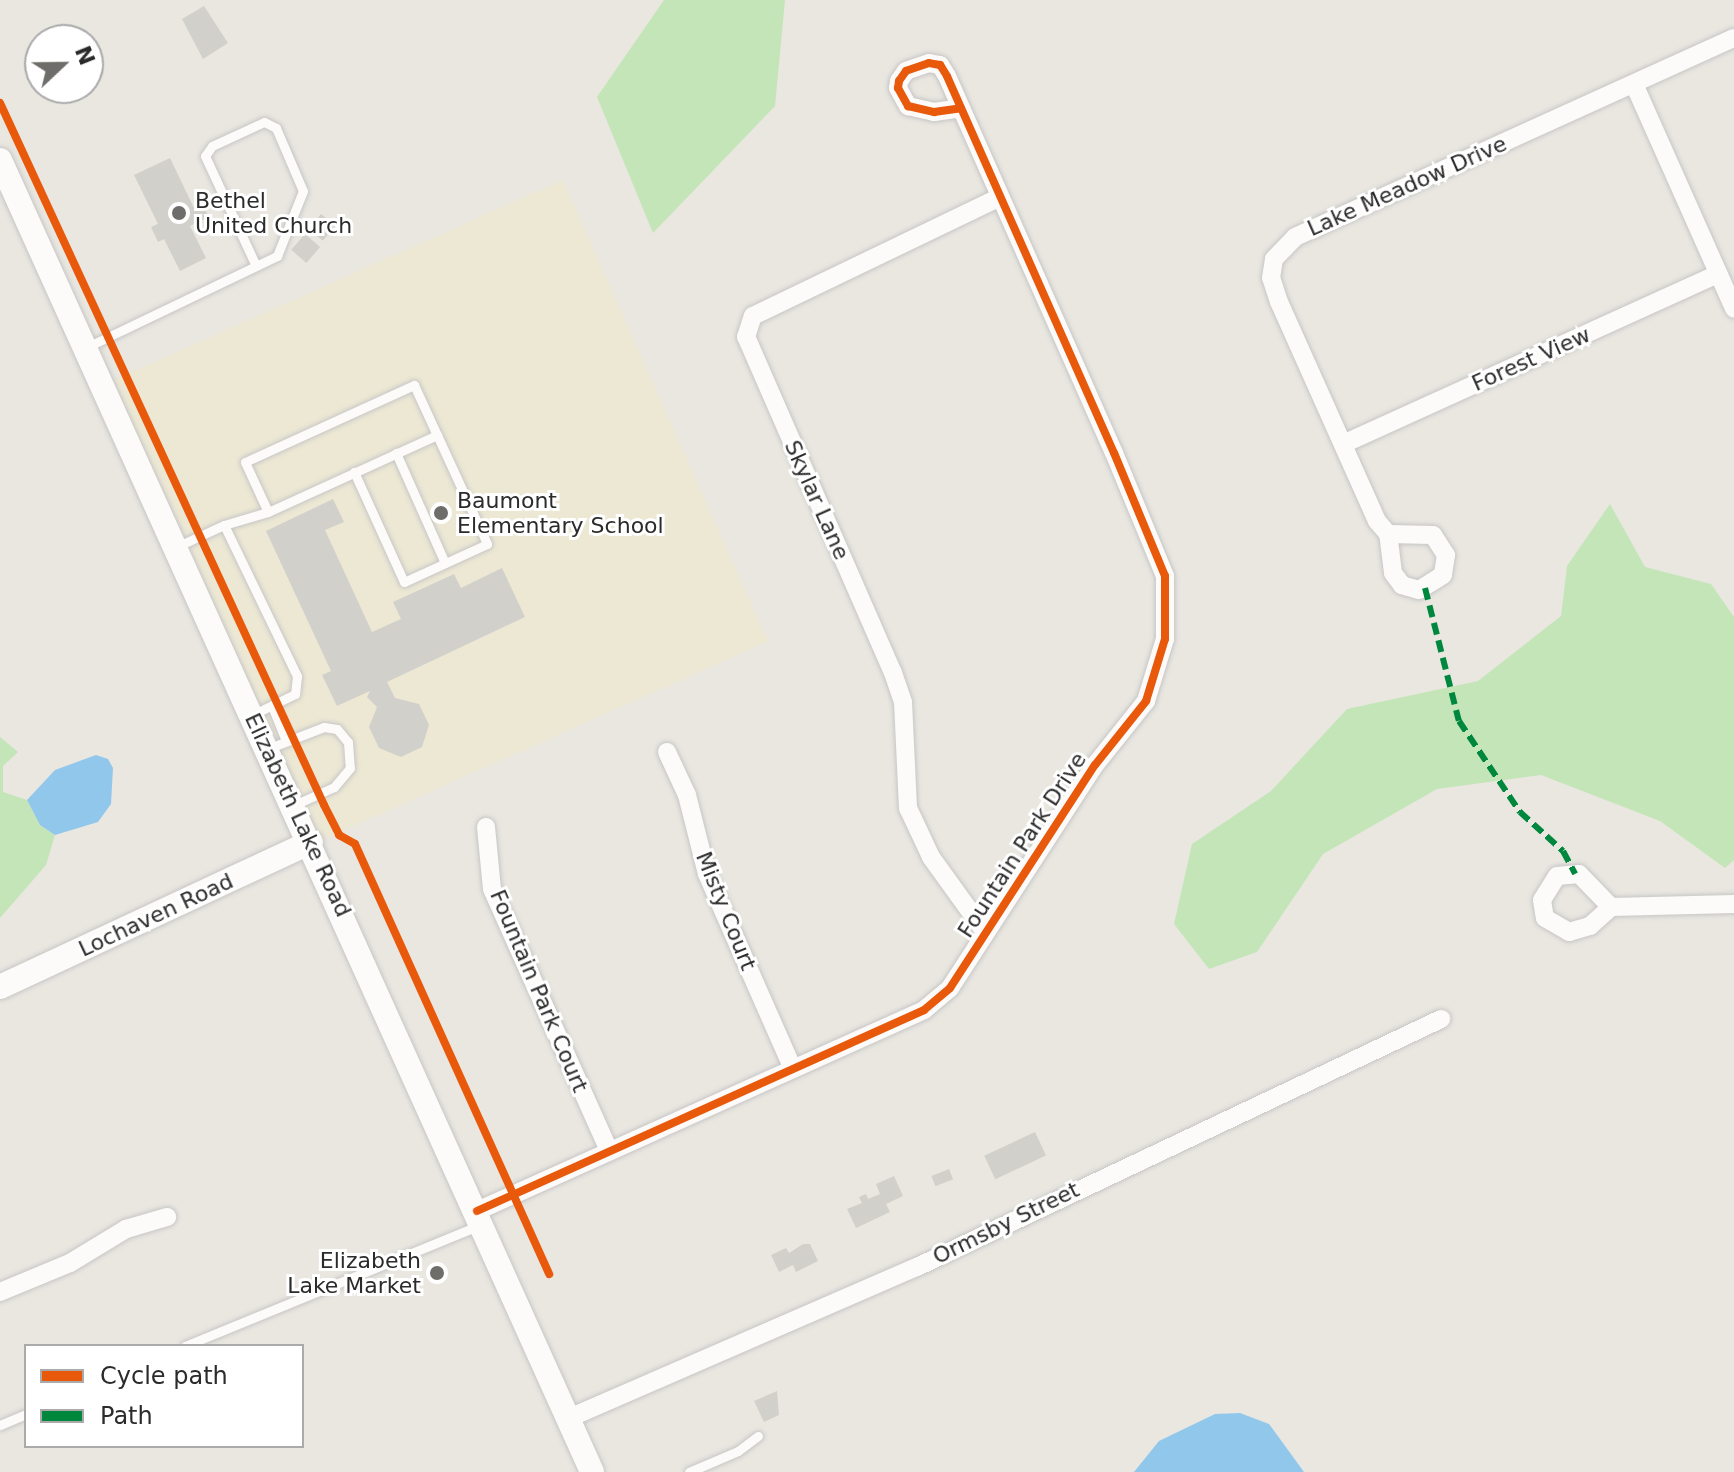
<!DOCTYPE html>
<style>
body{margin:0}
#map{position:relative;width:1734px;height:1472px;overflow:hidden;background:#e9e7e0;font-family:"DejaVu Sans",sans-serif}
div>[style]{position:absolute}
.education>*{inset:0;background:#ece8d4;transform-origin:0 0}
.green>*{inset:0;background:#c4e5b8}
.water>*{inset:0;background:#92c7ec}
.building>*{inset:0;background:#d2d0cb;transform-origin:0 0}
.roads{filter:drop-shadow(0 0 2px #c7c6c6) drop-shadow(0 0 2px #c7c6c6)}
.lane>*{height:9px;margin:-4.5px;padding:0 4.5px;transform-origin:4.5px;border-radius:4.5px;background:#fcfbfa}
.street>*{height:18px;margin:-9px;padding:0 9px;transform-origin:9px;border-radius:9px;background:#fcfbfa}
.secondary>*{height:24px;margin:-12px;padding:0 12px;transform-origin:12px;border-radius:12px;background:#fcfbfa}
.quiet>*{height:6px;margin-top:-3px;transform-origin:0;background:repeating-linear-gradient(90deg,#00873e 0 12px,transparent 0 18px)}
.cycleway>*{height:8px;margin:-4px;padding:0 4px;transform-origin:4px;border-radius:4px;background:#e8590c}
.dots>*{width:22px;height:22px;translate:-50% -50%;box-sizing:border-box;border:4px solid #fff;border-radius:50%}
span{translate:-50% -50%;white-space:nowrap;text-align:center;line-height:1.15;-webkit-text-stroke:6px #fff;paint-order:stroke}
.street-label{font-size:22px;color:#2b2b2b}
.poi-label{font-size:22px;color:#2b2b2b}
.left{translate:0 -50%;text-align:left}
.right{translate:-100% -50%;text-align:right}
.legend{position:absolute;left:24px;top:1344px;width:280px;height:104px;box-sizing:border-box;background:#fff;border:2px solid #aaa;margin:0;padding:10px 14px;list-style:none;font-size:24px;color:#2b2b2b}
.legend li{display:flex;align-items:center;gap:16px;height:40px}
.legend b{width:40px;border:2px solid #aaa}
.north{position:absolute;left:24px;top:24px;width:80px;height:80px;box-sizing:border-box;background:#fff;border:2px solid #aaa;border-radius:50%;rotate:68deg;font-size:22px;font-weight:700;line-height:32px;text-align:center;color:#2b2b2b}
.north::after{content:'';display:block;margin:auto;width:28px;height:36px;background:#6e6d6a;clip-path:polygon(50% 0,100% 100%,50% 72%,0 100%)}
</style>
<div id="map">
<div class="education">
<div style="left:563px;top:180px;width:505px;height:493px;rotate:66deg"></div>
</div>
<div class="green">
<div style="clip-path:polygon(664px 0,785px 0,775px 106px,653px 233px,597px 97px)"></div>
<div style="clip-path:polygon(1610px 504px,1645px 567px,1711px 584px,1734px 617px,1734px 860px,1725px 868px,1660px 821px,1541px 775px,1437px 789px,1323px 854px,1257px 952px,1209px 969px,1174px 924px,1192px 844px,1271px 791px,1347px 709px,1478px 681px,1561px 616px,1567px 566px)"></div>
<div style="clip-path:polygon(0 737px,18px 752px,3px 766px,3px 792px,27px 800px,40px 825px,55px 835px,46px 865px,0 918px)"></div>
</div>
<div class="water">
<div style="clip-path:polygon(96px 755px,108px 759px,113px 768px,111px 804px,98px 822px,55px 835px,40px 825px,27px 800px,55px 770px)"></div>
<div style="clip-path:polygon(1240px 1413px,1269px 1424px,1304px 1472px,1134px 1472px,1159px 1441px,1215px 1414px)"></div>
</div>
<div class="building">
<div style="clip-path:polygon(204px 6px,228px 43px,203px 59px,182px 19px)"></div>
<div style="clip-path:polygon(170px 158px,194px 208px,202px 204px,209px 217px,190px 226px,206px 258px,180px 271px,164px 239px,158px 242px,151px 227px,158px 224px,134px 175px)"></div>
<div style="left:321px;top:214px;width:18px;height:20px;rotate:38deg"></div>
<div style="left:305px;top:234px;width:20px;height:21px;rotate:41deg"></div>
<div style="clip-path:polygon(333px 499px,344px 522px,325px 530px,372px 632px,401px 619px,393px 602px,454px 574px,461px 588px,502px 568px,525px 617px,387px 682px,395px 698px,419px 704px,429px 725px,422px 747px,401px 757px,379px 748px,369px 727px,377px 707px,367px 697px,370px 691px,337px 706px,322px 675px,331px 671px,266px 531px)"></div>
<div style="left:1035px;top:1132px;width:26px;height:56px;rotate:65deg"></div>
<div style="left:949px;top:1169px;width:11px;height:19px;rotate:68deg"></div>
<div style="clip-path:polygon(894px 1176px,903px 1196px,886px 1204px,890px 1212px,856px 1228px,847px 1209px,862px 1203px,859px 1197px,866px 1194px,868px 1199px,880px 1194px,876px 1184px)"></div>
<div style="clip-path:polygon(803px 1244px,810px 1244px,818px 1261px,796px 1272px,793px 1265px,779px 1272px,771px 1255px,786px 1248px,789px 1253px)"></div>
<div style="clip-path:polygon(777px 1391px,779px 1415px,764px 1422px,754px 1401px)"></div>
</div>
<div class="roads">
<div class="lane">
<div style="left:87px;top:347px;width:211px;rotate:-25.6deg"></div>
<div style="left:277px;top:256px;width:70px;rotate:-68.2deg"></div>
<div style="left:303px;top:191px;width:69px;rotate:-113.2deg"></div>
<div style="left:276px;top:128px;width:13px;rotate:-153deg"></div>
<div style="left:264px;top:122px;width:57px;rotate:155.2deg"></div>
<div style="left:212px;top:146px;width:12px;rotate:125deg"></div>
<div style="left:205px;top:156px;width:121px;rotate:65.1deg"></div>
<div style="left:396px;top:453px;width:120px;rotate:66deg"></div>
<div style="left:268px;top:512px;width:55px;rotate:-114.7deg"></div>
<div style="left:245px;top:462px;width:186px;rotate:-24.5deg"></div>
<div style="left:414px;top:385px;width:175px;rotate:65.3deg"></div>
<div style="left:487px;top:544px;width:91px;rotate:155.4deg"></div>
<div style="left:404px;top:582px;width:121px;rotate:-114.4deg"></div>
<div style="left:224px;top:525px;width:46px;rotate:-16.5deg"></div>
<div style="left:268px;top:512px;width:186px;rotate:-24.5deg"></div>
<div style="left:176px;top:547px;width:53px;rotate:-24.6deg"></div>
<div style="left:224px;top:525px;width:168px;rotate:64.2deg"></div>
<div style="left:297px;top:676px;width:18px;rotate:96deg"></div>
<div style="left:295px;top:694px;width:48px;rotate:154deg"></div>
<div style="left:272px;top:706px;width:35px;rotate:68deg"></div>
<div style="left:267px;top:749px;width:61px;rotate:-21.1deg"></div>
<div style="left:324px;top:727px;width:13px;rotate:9deg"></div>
<div style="left:337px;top:729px;width:17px;rotate:50deg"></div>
<div style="left:348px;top:742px;width:26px;rotate:86deg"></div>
<div style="left:350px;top:768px;width:25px;rotate:130deg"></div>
<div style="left:334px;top:787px;width:44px;rotate:155.8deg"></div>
<div style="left:185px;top:1346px;width:319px;rotate:-22.3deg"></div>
<div style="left:0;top:1425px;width:28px;rotate:-23deg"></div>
<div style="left:689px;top:1472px;width:53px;rotate:-23.2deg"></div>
<div style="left:738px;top:1451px;width:25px;rotate:-37deg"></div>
</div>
<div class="street">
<div style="left:1634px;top:84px;width:246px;rotate:66deg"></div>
<div style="left:1343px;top:444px;width:412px;rotate:-24.4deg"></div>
<div style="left:1388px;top:534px;width:45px;rotate:1.3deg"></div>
<div style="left:1433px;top:535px;width:24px;rotate:57deg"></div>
<div style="left:1446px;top:555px;width:20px;rotate:99deg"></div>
<div style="left:1443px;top:575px;width:28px;rotate:148deg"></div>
<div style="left:1419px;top:590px;width:18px;rotate:-164deg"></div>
<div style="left:1402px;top:585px;width:15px;rotate:-127deg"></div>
<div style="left:1393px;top:573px;width:39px;rotate:-97deg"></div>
<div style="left:1388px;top:534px;width:17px;rotate:-130deg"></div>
<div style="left:1377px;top:521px;width:240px;rotate:-114.1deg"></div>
<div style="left:1279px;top:302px;width:25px;rotate:-108deg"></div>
<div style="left:1271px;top:278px;width:19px;rotate:-81deg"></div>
<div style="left:1274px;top:259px;width:30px;rotate:-46deg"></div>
<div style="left:1295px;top:237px;width:482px;rotate:-24.4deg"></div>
<div style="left:667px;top:752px;width:47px;rotate:65.1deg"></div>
<div style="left:687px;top:795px;width:81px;rotate:75.8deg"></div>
<div style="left:707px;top:874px;width:211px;rotate:66.2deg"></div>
<div style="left:486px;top:827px;width:62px;rotate:84.5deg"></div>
<div style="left:492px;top:889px;width:287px;rotate:65.9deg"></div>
<div style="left:1611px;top:907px;width:46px;rotate:-134.1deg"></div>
<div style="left:1579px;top:874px;width:22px;rotate:175deg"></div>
<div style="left:1557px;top:876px;width:28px;rotate:122deg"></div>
<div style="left:1542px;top:900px;width:18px;rotate:81deg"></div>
<div style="left:1545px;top:918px;width:28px;rotate:30deg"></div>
<div style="left:1569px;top:932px;width:22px;rotate:-16deg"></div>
<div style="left:1590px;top:926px;width:28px;rotate:-42deg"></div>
<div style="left:1611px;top:907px;width:123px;rotate:-1.4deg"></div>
<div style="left:985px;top:932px;width:92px;rotate:-125.8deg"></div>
<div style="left:931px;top:857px;width:54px;rotate:-115.1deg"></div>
<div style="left:908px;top:808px;width:106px;rotate:-92.7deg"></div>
<div style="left:903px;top:702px;width:31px;rotate:-109deg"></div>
<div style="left:893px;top:673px;width:367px;rotate:-113.6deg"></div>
<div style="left:746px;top:337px;width:22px;rotate:-72deg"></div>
<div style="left:753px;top:316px;width:272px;rotate:-25.7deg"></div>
<div style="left:477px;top:1211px;width:490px;rotate:-24.2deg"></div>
<div style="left:924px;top:1010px;width:34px;rotate:-40deg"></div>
<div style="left:950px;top:988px;width:266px;rotate:-57deg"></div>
<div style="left:1095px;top:765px;width:82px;rotate:-51.4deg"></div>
<div style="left:1146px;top:701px;width:65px;rotate:-73deg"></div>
<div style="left:1165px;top:639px;width:63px;rotate:-90deg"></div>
<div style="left:1165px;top:576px;width:133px;rotate:-112.5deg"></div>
<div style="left:1114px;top:453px;width:412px;rotate:-113.9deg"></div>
<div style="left:947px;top:76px;width:13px;rotate:-122deg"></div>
<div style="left:940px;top:65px;width:11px;rotate:-170deg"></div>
<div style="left:929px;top:63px;width:24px;rotate:161deg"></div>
<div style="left:906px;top:71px;width:12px;rotate:125deg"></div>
<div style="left:899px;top:81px;width:7px;rotate:98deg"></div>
<div style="left:898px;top:88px;width:21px;rotate:61deg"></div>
<div style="left:908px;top:106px;width:27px;rotate:13deg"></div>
<div style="left:934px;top:112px;width:27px;rotate:-8deg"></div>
<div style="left:0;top:1292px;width:76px;rotate:-22.5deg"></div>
<div style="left:70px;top:1263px;width:66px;rotate:-31.3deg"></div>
<div style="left:126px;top:1229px;width:43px;rotate:-16.3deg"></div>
<div style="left:567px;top:1419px;width:382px;rotate:-23.5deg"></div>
<div style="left:917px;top:1267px;width:580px;rotate:-25.33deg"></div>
</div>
<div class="secondary">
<div style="left:0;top:160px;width:1439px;rotate:65.71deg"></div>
<div style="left:0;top:987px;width:343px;rotate:-25deg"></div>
</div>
</div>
<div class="quiet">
<div style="left:1425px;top:588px;width:137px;rotate:75.7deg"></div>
<div style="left:1459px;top:721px;width:110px;rotate:56.2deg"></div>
<div style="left:1520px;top:812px;width:58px;rotate:42.2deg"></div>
<div style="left:1563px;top:851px;width:26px;rotate:62deg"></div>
</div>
<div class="cycleway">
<div style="left:0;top:103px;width:773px;rotate:65.22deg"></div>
<div style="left:324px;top:805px;width:34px;rotate:63deg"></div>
<div style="left:339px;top:835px;width:18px;rotate:29deg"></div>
<div style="left:355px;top:844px;width:472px;rotate:65.7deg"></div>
<div style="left:477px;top:1211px;width:490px;rotate:-24.2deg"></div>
<div style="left:924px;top:1010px;width:34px;rotate:-40deg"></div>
<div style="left:950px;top:988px;width:266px;rotate:-57deg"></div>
<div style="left:1095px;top:765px;width:82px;rotate:-51.4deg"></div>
<div style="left:1146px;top:701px;width:65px;rotate:-73deg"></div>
<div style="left:1165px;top:639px;width:63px;rotate:-90deg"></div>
<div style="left:1165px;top:576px;width:133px;rotate:-112.5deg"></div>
<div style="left:1114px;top:453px;width:412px;rotate:-113.9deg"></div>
<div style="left:947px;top:76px;width:13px;rotate:-122deg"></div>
<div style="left:940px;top:65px;width:11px;rotate:-170deg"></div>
<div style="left:929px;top:63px;width:24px;rotate:161deg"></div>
<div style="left:906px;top:71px;width:12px;rotate:125deg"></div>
<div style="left:899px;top:81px;width:7px;rotate:98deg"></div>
<div style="left:898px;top:88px;width:21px;rotate:61deg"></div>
<div style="left:908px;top:106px;width:27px;rotate:13deg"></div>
<div style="left:934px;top:112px;width:27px;rotate:-8deg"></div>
</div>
<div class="dots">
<div style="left:179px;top:213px;background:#6e6d6a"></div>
<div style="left:441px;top:513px;background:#6e6d6a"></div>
<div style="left:437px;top:1273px;background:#6e6d6a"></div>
</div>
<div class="street-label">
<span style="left:1407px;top:186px;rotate:-24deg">Lake Meadow Drive</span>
<span style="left:1531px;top:359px;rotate:-24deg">Forest View</span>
<span style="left:817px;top:500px;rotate:66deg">Skylar Lane</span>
<span style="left:298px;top:815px;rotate:65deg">Elizabeth Lake Road</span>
<span style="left:1022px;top:845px;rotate:-57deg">Fountain Park Drive</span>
<span style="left:726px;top:911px;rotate:68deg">Misty Court</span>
<span style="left:156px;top:915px;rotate:-25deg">Lochaven Road</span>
<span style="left:539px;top:991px;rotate:67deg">Fountain Park Court</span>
<span style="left:1006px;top:1223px;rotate:-26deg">Ormsby Street</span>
</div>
<div class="poi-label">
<span class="left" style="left:195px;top:213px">Bethel<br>United Church</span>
<span class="left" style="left:457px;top:513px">Baumont<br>Elementary School</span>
<span class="right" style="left:421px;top:1273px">Elizabeth<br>Lake Market</span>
</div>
<ul class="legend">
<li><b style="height:10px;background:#e8590c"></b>Cycle path</li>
<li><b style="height:10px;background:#00873e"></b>Path</li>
</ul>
<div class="north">N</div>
</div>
